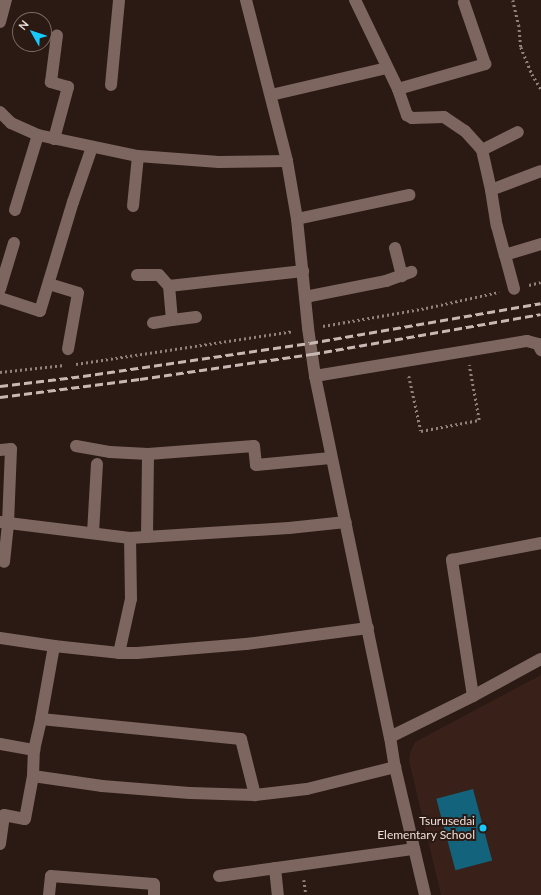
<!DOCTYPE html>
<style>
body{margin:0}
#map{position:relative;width:541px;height:895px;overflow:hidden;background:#2b1913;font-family:Lato,sans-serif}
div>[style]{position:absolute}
.built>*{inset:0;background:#39211a}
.water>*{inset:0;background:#12637b;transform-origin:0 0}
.path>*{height:2.5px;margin-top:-1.25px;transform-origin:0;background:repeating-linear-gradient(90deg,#90817c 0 2px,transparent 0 5px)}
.minor>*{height:12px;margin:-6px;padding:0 6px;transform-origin:6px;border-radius:6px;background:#7c665f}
.rail>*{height:3px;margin-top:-1.5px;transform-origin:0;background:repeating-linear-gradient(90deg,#c7b8b4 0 8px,transparent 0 12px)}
.dots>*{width:11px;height:11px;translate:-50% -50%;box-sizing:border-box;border:2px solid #2b1913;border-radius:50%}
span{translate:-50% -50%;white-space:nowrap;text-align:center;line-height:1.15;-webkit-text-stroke:4px #2b1913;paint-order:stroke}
.poi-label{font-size:12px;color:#eddfdb}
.right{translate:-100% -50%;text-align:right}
.north{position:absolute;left:12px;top:12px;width:40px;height:40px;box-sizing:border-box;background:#2b1913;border:1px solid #796863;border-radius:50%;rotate:309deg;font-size:11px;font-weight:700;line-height:16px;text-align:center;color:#eddfdb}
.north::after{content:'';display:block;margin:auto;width:14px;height:18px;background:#17cafb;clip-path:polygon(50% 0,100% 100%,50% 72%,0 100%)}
</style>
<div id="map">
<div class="built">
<div style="clip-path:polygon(541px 675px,541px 895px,441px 895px,409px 761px,410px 753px,415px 742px)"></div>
</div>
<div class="water">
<div style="left:473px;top:789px;width:74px;height:38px;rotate:75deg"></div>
</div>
<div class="path">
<div style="left:513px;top:0;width:26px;rotate:77deg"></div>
<div style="left:519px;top:25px;width:22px;rotate:85deg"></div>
<div style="left:521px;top:47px;width:29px;rotate:68deg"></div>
<div style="left:532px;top:74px;width:17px;rotate:59deg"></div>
<div style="left:529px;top:285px;width:12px;rotate:-14deg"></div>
<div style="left:323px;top:326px;width:105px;rotate:-9.9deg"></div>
<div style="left:426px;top:308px;width:75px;rotate:-12.4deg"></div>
<div style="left:76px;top:364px;width:219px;rotate:-8.6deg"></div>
<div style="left:0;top:372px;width:65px;rotate:-6.1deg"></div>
<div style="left:409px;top:376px;width:56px;rotate:77.7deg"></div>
<div style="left:421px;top:431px;width:59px;rotate:-10.7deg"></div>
<div style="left:479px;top:420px;width:56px;rotate:-100.3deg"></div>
<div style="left:304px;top:880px;width:15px;rotate:82deg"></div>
</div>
<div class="minor">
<div style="left:246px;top:0;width:166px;rotate:75.7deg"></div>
<div style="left:287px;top:161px;width:59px;rotate:80.2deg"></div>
<div style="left:297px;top:219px;width:110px;rotate:84.2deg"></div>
<div style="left:308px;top:328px;width:49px;rotate:81.7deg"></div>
<div style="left:315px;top:376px;width:369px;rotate:78.3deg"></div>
<div style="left:390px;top:737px;width:30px;rotate:81deg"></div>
<div style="left:395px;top:767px;width:131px;rotate:76.8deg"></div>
<div style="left:355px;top:0;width:99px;rotate:64.2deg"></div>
<div style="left:398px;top:89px;width:28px;rotate:71deg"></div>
<div style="left:407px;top:115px;width:6px;rotate:31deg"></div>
<div style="left:412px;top:118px;width:32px;rotate:-2deg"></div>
<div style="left:444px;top:117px;width:25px;rotate:34deg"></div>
<div style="left:465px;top:131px;width:25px;rotate:48deg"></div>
<div style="left:482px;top:150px;width:41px;rotate:77.3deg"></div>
<div style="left:491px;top:190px;width:36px;rotate:81deg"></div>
<div style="left:497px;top:226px;width:30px;rotate:75deg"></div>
<div style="left:505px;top:255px;width:38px;rotate:-17deg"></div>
<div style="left:0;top:22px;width:23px;rotate:-75deg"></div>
<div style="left:111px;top:85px;width:85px;rotate:-84.6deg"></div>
<div style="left:398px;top:89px;width:91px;rotate:-16deg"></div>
<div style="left:485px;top:64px;width:65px;rotate:-109deg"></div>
<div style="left:271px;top:95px;width:119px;rotate:-13.1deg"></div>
<div style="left:0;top:112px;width:16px;rotate:45deg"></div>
<div style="left:11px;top:123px;width:30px;rotate:24deg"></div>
<div style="left:38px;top:135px;width:102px;rotate:11.9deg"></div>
<div style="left:138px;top:156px;width:81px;rotate:4.2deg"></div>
<div style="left:219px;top:162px;width:68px;rotate:-0.8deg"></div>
<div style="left:54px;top:139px;width:54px;rotate:-74.9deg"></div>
<div style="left:68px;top:87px;width:18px;rotate:-164deg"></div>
<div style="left:51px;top:82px;width:47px;rotate:-82.7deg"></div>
<div style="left:482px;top:150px;width:40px;rotate:-26.6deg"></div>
<div style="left:491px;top:190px;width:53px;rotate:-20.8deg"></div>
<div style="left:133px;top:206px;width:50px;rotate:-84.3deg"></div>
<div style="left:15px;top:210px;width:78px;rotate:-73deg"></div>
<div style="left:297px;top:219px;width:115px;rotate:-12.1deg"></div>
<div style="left:395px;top:248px;width:29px;rotate:76deg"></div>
<div style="left:505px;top:255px;width:35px;rotate:75deg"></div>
<div style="left:137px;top:275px;width:22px"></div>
<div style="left:159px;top:275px;width:15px;rotate:48deg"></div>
<div style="left:49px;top:284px;width:30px;rotate:17deg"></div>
<div style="left:78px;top:293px;width:57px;rotate:100.1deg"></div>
<div style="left:0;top:289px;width:48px;rotate:-73.1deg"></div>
<div style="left:305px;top:297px;width:83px;rotate:-11.2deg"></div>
<div style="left:386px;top:281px;width:27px;rotate:-20deg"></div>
<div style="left:0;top:298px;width:42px;rotate:18deg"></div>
<div style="left:40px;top:311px;width:114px;rotate:-73.2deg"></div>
<div style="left:73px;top:202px;width:58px;rotate:-70.9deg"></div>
<div style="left:196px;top:317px;width:24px;rotate:173deg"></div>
<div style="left:172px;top:320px;width:34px;rotate:-95deg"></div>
<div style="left:169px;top:286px;width:135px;rotate:-6.4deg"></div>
<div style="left:153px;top:323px;width:19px;rotate:-9deg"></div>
<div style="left:315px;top:376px;width:215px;rotate:-9.4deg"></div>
<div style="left:527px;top:341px;width:11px;rotate:15deg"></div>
<div style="left:538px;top:344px;width:7px;rotate:63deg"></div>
<div style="left:76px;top:446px;width:35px;rotate:10deg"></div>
<div style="left:110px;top:452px;width:38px;rotate:3deg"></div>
<div style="left:0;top:450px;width:11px;rotate:-5deg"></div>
<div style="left:11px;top:449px;width:75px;rotate:92.3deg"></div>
<div style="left:8px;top:524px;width:38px;rotate:96deg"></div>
<div style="left:0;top:522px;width:131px;rotate:7deg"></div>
<div style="left:130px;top:538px;width:159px;rotate:-3.6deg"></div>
<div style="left:289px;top:528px;width:57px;rotate:-6deg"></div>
<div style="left:93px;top:533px;width:69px;rotate:-86.7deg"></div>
<div style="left:147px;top:537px;width:83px;rotate:-89.3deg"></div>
<div style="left:148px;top:454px;width:106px;rotate:-4.3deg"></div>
<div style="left:254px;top:446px;width:19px;rotate:84deg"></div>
<div style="left:256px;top:465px;width:75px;rotate:-5.3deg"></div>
<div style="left:0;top:638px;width:55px;rotate:8.4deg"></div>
<div style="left:54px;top:646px;width:65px;rotate:6.1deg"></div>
<div style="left:119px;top:653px;width:18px"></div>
<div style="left:137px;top:653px;width:109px;rotate:-4.7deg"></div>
<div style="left:246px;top:644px;width:123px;rotate:-7.5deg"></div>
<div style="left:119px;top:653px;width:55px;rotate:-77.5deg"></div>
<div style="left:131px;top:599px;width:61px;rotate:-90.9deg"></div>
<div style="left:473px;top:696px;width:138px;rotate:-98.8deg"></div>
<div style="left:452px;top:560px;width:91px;rotate:-10.8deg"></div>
<div style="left:41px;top:719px;width:201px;rotate:5.7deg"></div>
<div style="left:241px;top:739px;width:58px;rotate:76deg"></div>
<div style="left:390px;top:737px;width:93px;rotate:-26.3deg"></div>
<div style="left:473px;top:696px;width:77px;rotate:-28.6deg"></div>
<div style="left:0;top:744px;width:35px;rotate:10deg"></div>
<div style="left:33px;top:776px;width:70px;rotate:8.2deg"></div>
<div style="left:102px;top:786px;width:88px;rotate:4.5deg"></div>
<div style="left:190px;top:793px;width:65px;rotate:1.8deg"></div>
<div style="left:255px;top:795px;width:52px;rotate:-6.6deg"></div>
<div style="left:307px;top:789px;width:91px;rotate:-14deg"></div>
<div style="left:0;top:844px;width:29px;rotate:-82deg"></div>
<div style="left:4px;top:815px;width:21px;rotate:11deg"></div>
<div style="left:25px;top:819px;width:44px;rotate:-79.5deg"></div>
<div style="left:33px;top:776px;width:26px;rotate:-88deg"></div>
<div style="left:34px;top:750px;width:32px;rotate:-77deg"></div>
<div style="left:41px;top:719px;width:74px;rotate:-79.9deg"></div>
<div style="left:275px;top:868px;width:27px;rotate:84deg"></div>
<div style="left:219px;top:876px;width:197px;rotate:-7.9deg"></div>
<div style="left:49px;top:895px;width:19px;rotate:-84deg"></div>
<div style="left:51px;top:876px;width:103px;rotate:4.4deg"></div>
<div style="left:154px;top:884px;width:11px;rotate:90deg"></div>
</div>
<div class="rail">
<div style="left:0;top:386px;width:84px;rotate:-6.9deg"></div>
<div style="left:83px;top:376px;width:229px;rotate:-8.3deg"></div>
<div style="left:310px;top:343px;width:234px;rotate:-9.8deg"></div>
<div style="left:0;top:397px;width:141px;rotate:-7.3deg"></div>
<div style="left:140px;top:379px;width:174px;rotate:-8.3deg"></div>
<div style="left:312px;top:354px;width:232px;rotate:-9.9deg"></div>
</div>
<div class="dots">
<div style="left:483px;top:828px;background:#17cafb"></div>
</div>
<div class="poi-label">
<span class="right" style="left:475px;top:828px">Tsurusedai<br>Elementary School</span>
</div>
<div class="north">N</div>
</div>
